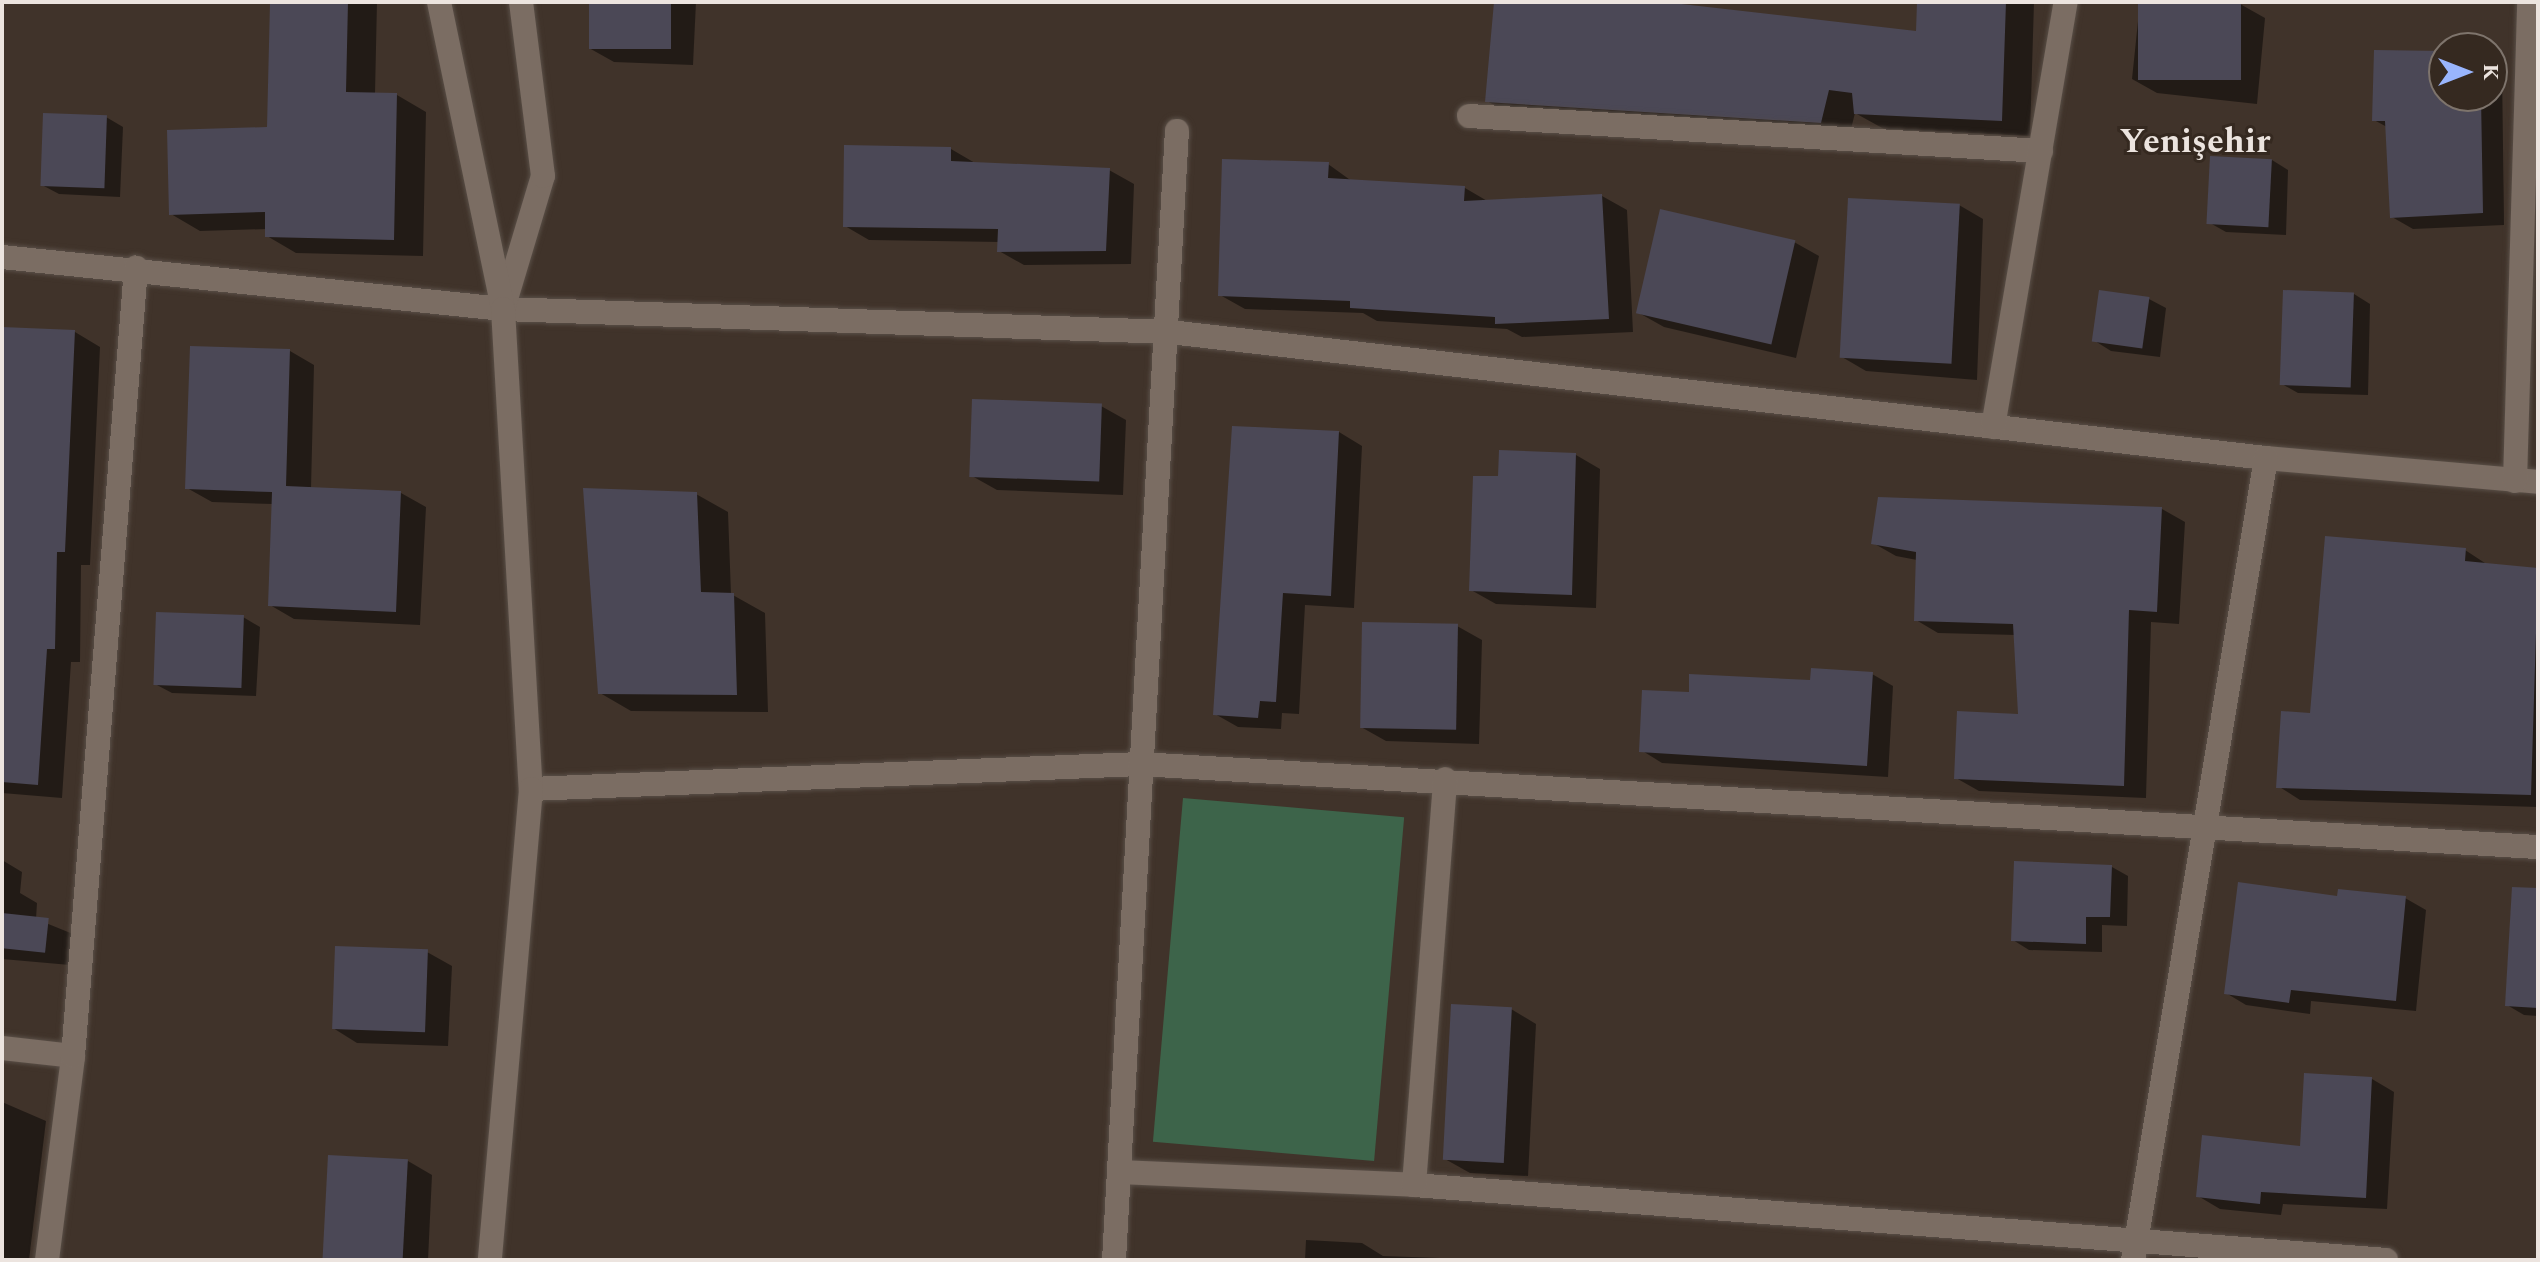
<!DOCTYPE html>
<meta charset="utf-8">
<style>
body{margin:0}
#map{position:relative;width:2540px;height:1262px;overflow:hidden;background:#40332a;font-family:Spectral,serif}
div>[style]{position:absolute}
.green>*{inset:0;background:#3d644a;transform-origin:0 0}
.shadow>*{inset:0;background:#0007}
.building>*{inset:0;background:#4b4856;transform-origin:0 0}
.roads{filter:drop-shadow(0 0 2px #594f47) drop-shadow(0 0 2px #594f47)}
.street>*{height:24px;margin:-12px;padding:0 12px;transform-origin:12px;border-radius:12px;background:#7b6d63}
.secondary>*{height:24px;margin:-12px;padding:0 12px;transform-origin:12px;border-radius:12px;background:#7b6d63}
span{translate:-50% -50%;white-space:nowrap;text-align:center;line-height:1.15;-webkit-text-stroke:6px #352920;paint-order:stroke}
.district-label{font-size:34px;color:#ece4df;font-weight:700}
.frame{position:absolute;inset:0;border:4px solid #ece4df;pointer-events:none}
.north{position:absolute;left:2428px;top:32px;width:80px;height:80px;box-sizing:border-box;background:#352920;border:2px solid #7e746c;border-radius:50%;rotate:90deg;font-size:22px;font-weight:700;line-height:32px;text-align:center;color:#ece4df}
.north::after{content:'';display:block;margin:auto;width:28px;height:36px;background:#99b5fd;clip-path:polygon(50% 0,100% 100%,50% 72%,0 100%)}
</style>
<div id="map">
<div class="green">
<div style="left:1183px;top:798px;width:222px;height:345px;rotate:5deg"></div>
</div>
<div class="shadow">
<div style="clip-path:polygon(272px 2px,377px 2px,375px 94px,397px 95px,426px 112px,423px 256px,296px 253px,267px 236px,267px 229px,200px 231px,171px 214px,269px 129px)"></div>
<div style="clip-path:polygon(591px 2px,696px 2px,693px 65px,614px 62px,589px 48px)"></div>
<div style="clip-path:polygon(1496px 2px,1646px 2px,1918px 33px,1919px 2px,2034px 2px,2030px 136px,1884px 129px,1855px 113px,1849px 137px,1515px 117px,1487px 101px)"></div>
<div style="clip-path:polygon(2140px 2px,2240px 4px,2265px 18px,2257px 104px,2157px 93px,2132px 79px)"></div>
<div style="clip-path:polygon(2444px 53px,2444px 96px,2492px 96px,2492px 61px,2502px 67px,2504px 225px,2413px 229px,2392px 217px,2387px 127px,2374px 120px)"></div>
<div style="clip-path:polygon(106px 117px,123px 127px,120px 197px,59px 194px,42px 185px)"></div>
<div style="clip-path:polygon(951px 149px,975px 163px,1109px 170px,1134px 184px,1131px 264px,1024px 265px,999px 251px,1000px 242px,869px 240px,845px 226px)"></div>
<div style="clip-path:polygon(2272px 160px,2288px 170px,2286px 235px,2226px 232px,2210px 223px)"></div>
<div style="clip-path:polygon(1328px 164px,1353px 182px,1465px 188px,1489px 202px,1602px 196px,1627px 210px,1633px 332px,1522px 337px,1507px 329px,1377px 321px,1363px 313px,1245px 309px,1220px 295px)"></div>
<div style="clip-path:polygon(1959px 205px,1983px 219px,1977px 380px,1866px 371px,1842px 357px)"></div>
<div style="clip-path:polygon(1794px 242px,1819px 256px,1796px 358px,1664px 327px,1639px 313px)"></div>
<div style="clip-path:polygon(2354px 294px,2370px 304px,2368px 395px,2298px 393px,2282px 384px)"></div>
<div style="clip-path:polygon(2149px 299px,2166px 308px,2160px 357px,2111px 351px,2095px 341px)"></div>
<div style="clip-path:polygon(2px 329px,75px 332px,100px 347px,90px 565px,81px 565px,80px 662px,71px 662px,62px 798px,2px 793px)"></div>
<div style="clip-path:polygon(290px 351px,314px 365px,311px 489px,401px 493px,426px 507px,420px 625px,294px 619px,270px 605px,273px 504px,212px 502px,187px 488px)"></div>
<div style="clip-path:polygon(1101px 406px,1126px 420px,1123px 495px,997px 490px,972px 476px)"></div>
<div style="clip-path:polygon(1339px 432px,1362px 446px,1354px 608px,1305px 605px,1299px 714px,1282px 713px,1281px 729px,1238px 727px,1215px 714px)"></div>
<div style="clip-path:polygon(1576px 455px,1600px 469px,1596px 608px,1496px 604px,1471px 590px,1500px 478px)"></div>
<div style="clip-path:polygon(696px 494px,728px 512px,731px 594px,765px 613px,768px 712px,631px 711px,600px 693px)"></div>
<div style="clip-path:polygon(1880px 499px,2162px 509px,2185px 522px,2179px 624px,2151px 622px,2146px 798px,1979px 791px,1956px 778px,2020px 716px,2016px 635px,1938px 633px,1916px 620px,1917px 560px,1896px 556px,1873px 543px)"></div>
<div style="clip-path:polygon(2465px 550px,2488px 565px,2538px 570px,2538px 807px,2300px 800px,2278px 786px,2312px 716px)"></div>
<div style="clip-path:polygon(243px 617px,260px 627px,256px 696px,172px 693px,155px 684px)"></div>
<div style="clip-path:polygon(1457px 626px,1482px 640px,1479px 744px,1386px 741px,1361px 727px)"></div>
<div style="clip-path:polygon(1872px 674px,1893px 686px,1888px 777px,1662px 763px,1641px 750px,1691px 694px)"></div>
<div style="clip-path:polygon(2px 860px,22px 872px,20px 893px,37px 903px,36px 919px,73px 934px,70px 965px,2px 959px)"></div>
<div style="clip-path:polygon(2112px 867px,2128px 876px,2127px 926px,2102px 925px,2102px 952px,2029px 950px,2013px 940px)"></div>
<div style="clip-path:polygon(2339px 898px,2405px 898px,2426px 910px,2416px 1011px,2311px 1001px,2310px 1014px,2246px 1005px,2226px 993px)"></div>
<div style="clip-path:polygon(2538px 901px,2538px 1016px,2524px 1015px,2507px 1005px)"></div>
<div style="clip-path:polygon(427px 952px,452px 966px,448px 1046px,357px 1043px,333px 1028px)"></div>
<div style="clip-path:polygon(1511px 1009px,1536px 1024px,1528px 1176px,1470px 1173px,1445px 1159px)"></div>
<div style="clip-path:polygon(2372px 1079px,2394px 1092px,2387px 1209px,2283px 1204px,2281px 1215px,2220px 1209px,2198px 1196px,2302px 1148px)"></div>
<div style="clip-path:polygon(2px 1102px,46px 1121px,29px 1260px,2px 1260px)"></div>
<div style="clip-path:polygon(408px 1161px,432px 1175px,428px 1260px,325px 1260px)"></div>
<div style="clip-path:polygon(1306px 1240px,1362px 1243px,1383px 1256px,1497px 1260px,1305px 1260px)"></div>
</div>
<div class="building">
<div style="clip-path:polygon(270px 2px,348px 2px,346px 92px,397px 93px,394px 240px,265px 237px,265px 212px,169px 215px,167px 130px,267px 127px)"></div>
<div style="left:589px;top:2px;width:82px;height:47px"></div>
<div style="clip-path:polygon(1494px 2px,1664px 2px,1916px 31px,1917px 2px,2006px 2px,2002px 121px,1854px 114px,1852px 93px,1829px 90px,1821px 123px,1485px 102px)"></div>
<div style="left:2138px;top:2px;width:103px;height:78px"></div>
<div style="clip-path:polygon(2374px 50px,2444px 51px,2444px 96px,2481px 96px,2483px 213px,2390px 218px,2385px 121px,2372px 121px)"></div>
<div style="left:43px;top:113px;width:64px;height:73px;rotate:2deg"></div>
<div style="clip-path:polygon(844px 145px,951px 147px,951px 161px,1110px 168px,1106px 251px,997px 252px,998px 229px,843px 227px)"></div>
<div style="left:2210px;top:156px;width:62px;height:68px;rotate:3deg"></div>
<div style="clip-path:polygon(1222px 159px,1329px 162px,1328px 178px,1465px 186px,1464px 201px,1602px 194px,1609px 319px,1495px 324px,1495px 317px,1350px 308px,1350px 301px,1218px 296px)"></div>
<div style="left:1848px;top:198px;width:112px;height:160px;rotate:3deg"></div>
<div style="left:1660px;top:209px;width:139px;height:107px;rotate:13deg"></div>
<div style="left:2099px;top:290px;width:51px;height:52px;rotate:8deg"></div>
<div style="left:2283px;top:290px;width:71px;height:95px;rotate:2deg"></div>
<div style="clip-path:polygon(2px 327px,75px 330px,65px 552px,57px 552px,55px 649px,47px 649px,38px 785px,2px 782px)"></div>
<div style="clip-path:polygon(190px 346px,290px 349px,286px 486px,401px 491px,396px 612px,268px 606px,272px 492px,185px 489px)"></div>
<div style="left:972px;top:399px;width:130px;height:78px;rotate:2deg"></div>
<div style="clip-path:polygon(1232px 426px,1339px 431px,1331px 596px,1283px 593px,1276px 702px,1260px 701px,1258px 718px,1213px 715px)"></div>
<div style="clip-path:polygon(1499px 450px,1576px 453px,1572px 595px,1469px 591px,1473px 476px,1498px 476px)"></div>
<div style="clip-path:polygon(583px 488px,697px 492px,701px 592px,734px 593px,737px 695px,598px 694px)"></div>
<div style="clip-path:polygon(1878px 497px,2162px 507px,2157px 612px,2129px 610px,2124px 786px,1954px 779px,1957px 711px,2018px 714px,2013px 624px,1914px 621px,1916px 552px,1871px 544px)"></div>
<div style="clip-path:polygon(2325px 536px,2466px 548px,2465px 561px,2538px 568px,2531px 795px,2276px 788px,2281px 711px,2310px 713px)"></div>
<div style="left:156px;top:612px;width:88px;height:73px;rotate:2deg"></div>
<div style="left:1362px;top:622px;width:96px;height:106px;rotate:1deg"></div>
<div style="clip-path:polygon(1811px 668px,1873px 672px,1867px 766px,1639px 752px,1642px 690px,1689px 692px,1689px 674px,1810px 680px)"></div>
<div style="clip-path:polygon(2014px 861px,2112px 865px,2110px 917px,2086px 917px,2086px 944px,2011px 941px)"></div>
<div style="clip-path:polygon(2238px 882px,2337px 896px,2338px 889px,2406px 896px,2396px 1001px,2291px 990px,2289px 1003px,2224px 994px)"></div>
<div style="clip-path:polygon(2512px 887px,2538px 888px,2538px 1008px,2505px 1006px)"></div>
<div style="left:2px;top:913px;width:47px;height:35px;rotate:6deg"></div>
<div style="left:335px;top:946px;width:93px;height:83px;rotate:2deg"></div>
<div style="left:1451px;top:1004px;width:61px;height:156px;rotate:3deg"></div>
<div style="clip-path:polygon(2304px 1073px,2372px 1077px,2366px 1198px,2261px 1192px,2260px 1204px,2196px 1197px,2202px 1135px,2300px 1146px)"></div>
<div style="left:328px;top:1155px;width:80px;height:105px;rotate:3deg"></div>
</div>
<div class="roads">
<div class="street">
<div style="left:1469px;top:116px;width:573px;rotate:3.5deg"></div>
<div style="left:2px;top:257px;width:504px;rotate:5.93deg"></div>
<div style="left:503px;top:309px;width:667px;rotate:1.97deg"></div>
<div style="left:1170px;top:332px;width:1103px;rotate:6.56deg"></div>
<div style="left:2266px;top:458px;width:273px;rotate:5deg"></div>
<div style="left:503px;top:309px;width:139px;rotate:-73.3deg"></div>
<div style="left:543px;top:176px;width:175px;rotate:-97.2deg"></div>
<div style="left:1993px;top:427px;width:431px;rotate:-80.3deg"></div>
<div style="left:2515px;top:481px;width:479px;rotate:-88.3deg"></div>
<div style="left:531px;top:789px;width:610px;rotate:-2.35deg"></div>
<div style="left:1140px;top:764px;width:1400px;rotate:3.4deg"></div>
<div style="left:2px;top:1048px;width:71px;rotate:6.4deg"></div>
<div style="left:1120px;top:1172px;width:294px;rotate:2.5deg"></div>
<div style="left:1414px;top:1185px;width:975px;rotate:4.41deg"></div>
<div style="left:1414px;top:1185px;width:407px;rotate:-85.6deg"></div>
<div style="left:47px;top:1260px;width:206px;rotate:-82.7deg"></div>
<div style="left:73px;top:1056px;width:791px;rotate:-85.43deg"></div>
<div style="left:1114px;top:1260px;width:1131px;rotate:-86.81deg"></div>
<div style="left:2133px;top:1260px;width:813px;rotate:-80.58deg"></div>
</div>
<div class="secondary">
<div style="left:439px;top:2px;width:314px;rotate:78.2deg"></div>
<div style="left:503px;top:309px;width:481px;rotate:86.7deg"></div>
<div style="left:531px;top:789px;width:473px;rotate:95deg"></div>
</div>
</div>
<div class="district-label">
<span style="left:2195px;top:143px">Yenişehir</span>
</div>
<div class="frame"></div>
<div class="north">K</div>
</div>
